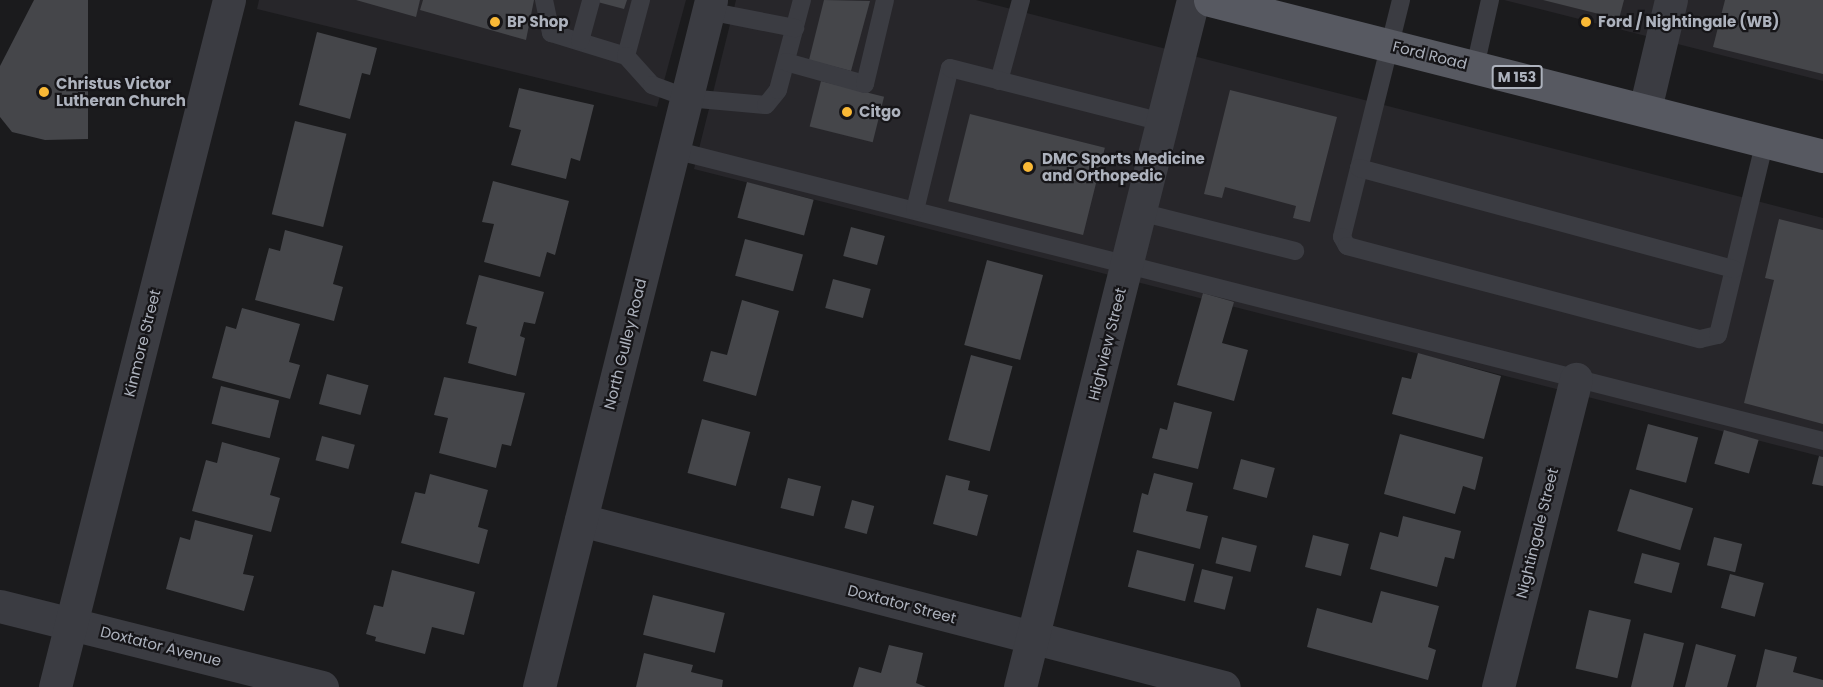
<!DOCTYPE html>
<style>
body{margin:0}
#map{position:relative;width:1823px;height:687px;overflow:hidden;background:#1b1b1d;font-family:Poppins,sans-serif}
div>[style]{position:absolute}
.built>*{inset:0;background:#27262a}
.building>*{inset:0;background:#45464a;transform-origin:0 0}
.service>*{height:18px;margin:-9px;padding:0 9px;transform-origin:9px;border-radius:9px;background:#3b3c42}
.minor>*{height:33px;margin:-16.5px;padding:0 16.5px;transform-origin:16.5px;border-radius:16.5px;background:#3b3c42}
.tertiary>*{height:33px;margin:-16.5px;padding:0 16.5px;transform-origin:16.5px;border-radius:16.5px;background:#3b3c42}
.primary>*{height:33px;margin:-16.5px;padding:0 16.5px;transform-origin:16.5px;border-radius:16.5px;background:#575961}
.dots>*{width:16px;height:16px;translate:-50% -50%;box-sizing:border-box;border:3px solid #161518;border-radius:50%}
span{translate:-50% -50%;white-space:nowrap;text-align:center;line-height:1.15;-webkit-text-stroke:4.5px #161518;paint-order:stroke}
.shield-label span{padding:2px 4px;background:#161518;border:2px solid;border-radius:4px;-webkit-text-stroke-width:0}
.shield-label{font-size:14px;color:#adb2bd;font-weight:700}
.poi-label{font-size:15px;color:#adb2bd;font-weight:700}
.left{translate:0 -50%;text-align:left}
.street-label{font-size:15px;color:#adb2bd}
</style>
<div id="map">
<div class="built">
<div style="clip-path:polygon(259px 0,686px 0,657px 107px,257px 9px)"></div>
<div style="clip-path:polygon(736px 0,976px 0,1823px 218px,1823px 457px,694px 169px)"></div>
<div style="clip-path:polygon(1504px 0,1823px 0,1823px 81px)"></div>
</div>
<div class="building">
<div style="clip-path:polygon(34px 0,88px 0,88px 139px,45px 140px,12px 132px,0 117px,0 66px)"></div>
<div style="clip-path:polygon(356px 0,420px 0,416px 17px)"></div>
<div style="clip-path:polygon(423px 0,534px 0,526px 40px,420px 10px)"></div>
<div style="clip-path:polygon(590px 0,627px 0,624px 9px)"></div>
<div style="clip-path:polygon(824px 0,870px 1px,851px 71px,809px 60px)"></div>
<div style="clip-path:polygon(1543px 0,1624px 0,1619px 19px)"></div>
<div style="clip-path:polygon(1725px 0,1823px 0,1823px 74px,1713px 47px)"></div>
<div style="clip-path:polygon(317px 32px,377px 48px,370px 75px,362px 73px,350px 119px,299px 105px)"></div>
<div style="left:821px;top:81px;width:65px;height:47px;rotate:14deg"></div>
<div style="clip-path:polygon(519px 88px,594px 105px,580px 161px,571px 158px,566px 179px,511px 165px,521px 130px,509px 127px)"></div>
<div style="clip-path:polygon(1230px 90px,1337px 117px,1310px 222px,1293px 218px,1296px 206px,1225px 187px,1222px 198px,1204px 194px)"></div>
<div style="left:970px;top:114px;width:139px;height:90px;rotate:14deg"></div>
<div style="left:295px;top:121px;width:53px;height:96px;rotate:14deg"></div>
<div style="clip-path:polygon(493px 181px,569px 201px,555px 255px,547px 252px,540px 277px,484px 262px,494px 224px,482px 222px)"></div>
<div style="left:747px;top:182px;width:69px;height:37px;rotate:15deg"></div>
<div style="clip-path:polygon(1779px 219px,1823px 230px,1823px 424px,1744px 403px,1774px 280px,1765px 278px)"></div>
<div style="left:851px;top:227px;width:35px;height:30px;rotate:15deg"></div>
<div style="clip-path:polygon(285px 230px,343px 246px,333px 284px,343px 287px,334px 321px,255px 300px,269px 248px,280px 251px)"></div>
<div style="left:745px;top:239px;width:60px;height:38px;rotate:15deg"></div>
<div style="left:987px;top:260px;width:58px;height:88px;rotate:15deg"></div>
<div style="clip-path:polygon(479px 275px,544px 292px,535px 324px,524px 322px,520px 336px,525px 338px,516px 376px,468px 363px,477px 327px,466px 324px)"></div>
<div style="left:833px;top:279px;width:39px;height:30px;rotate:15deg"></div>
<div style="clip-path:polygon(1203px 293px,1234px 302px,1222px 343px,1248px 350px,1234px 401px,1177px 385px)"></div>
<div style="clip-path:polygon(742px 300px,779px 311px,756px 396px,703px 381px,711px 351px,727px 355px)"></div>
<div style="clip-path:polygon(242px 308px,300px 324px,289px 362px,300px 365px,290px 399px,212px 378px,226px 326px,236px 329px)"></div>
<div style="clip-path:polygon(1418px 353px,1501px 376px,1484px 439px,1392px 414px,1402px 377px,1411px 379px)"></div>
<div style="left:971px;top:355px;width:43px;height:88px;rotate:15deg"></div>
<div style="left:327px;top:374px;width:43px;height:31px;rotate:15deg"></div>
<div style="clip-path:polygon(444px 377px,525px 393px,511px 446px,502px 444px,496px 468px,439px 453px,448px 418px,434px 415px)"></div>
<div style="left:221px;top:386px;width:60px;height:39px;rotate:14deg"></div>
<div style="clip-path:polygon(1174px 402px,1212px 412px,1198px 469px,1152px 458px,1160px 428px,1167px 430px)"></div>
<div style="left:702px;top:419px;width:50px;height:56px;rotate:15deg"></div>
<div style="left:1648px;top:424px;width:52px;height:47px;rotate:15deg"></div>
<div style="left:1724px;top:430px;width:36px;height:35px;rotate:16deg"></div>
<div style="clip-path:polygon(1400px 434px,1483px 457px,1475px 490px,1463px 486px,1455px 514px,1384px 494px)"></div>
<div style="left:322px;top:436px;width:34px;height:25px;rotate:15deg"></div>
<div style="clip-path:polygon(222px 442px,280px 458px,270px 495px,280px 498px,271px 532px,192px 511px,206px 460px,217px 463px)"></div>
<div style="clip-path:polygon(1819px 456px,1823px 457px,1823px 486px,1812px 484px)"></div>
<div style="left:1241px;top:459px;width:35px;height:31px;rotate:15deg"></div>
<div style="clip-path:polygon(1154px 473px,1193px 483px,1186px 511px,1208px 516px,1200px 549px,1133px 532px,1142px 493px,1148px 495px)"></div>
<div style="clip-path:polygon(430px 474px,488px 490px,478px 527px,488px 530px,479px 564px,401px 543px,415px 492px,425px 494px)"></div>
<div style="clip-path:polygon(946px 475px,970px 481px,968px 490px,988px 495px,977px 536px,933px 524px)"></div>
<div style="left:788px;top:478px;width:34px;height:31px;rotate:14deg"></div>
<div style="left:1630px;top:489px;width:66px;height:44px;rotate:17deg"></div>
<div style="left:852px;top:500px;width:23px;height:29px;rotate:15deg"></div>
<div style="clip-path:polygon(1403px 516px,1461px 531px,1454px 559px,1445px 557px,1437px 587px,1370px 569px,1380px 532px,1398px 537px)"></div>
<div style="clip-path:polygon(195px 520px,253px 535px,243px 574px,254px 576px,244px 611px,166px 589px,180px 537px,190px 540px)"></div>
<div style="left:1313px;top:535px;width:37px;height:33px;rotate:14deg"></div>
<div style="left:1222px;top:537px;width:36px;height:27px;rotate:14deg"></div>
<div style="left:1714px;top:537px;width:29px;height:29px;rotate:14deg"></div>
<div style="left:1137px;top:550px;width:59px;height:38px;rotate:14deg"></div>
<div style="left:1642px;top:553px;width:39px;height:31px;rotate:15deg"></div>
<div style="left:1202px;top:569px;width:32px;height:34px;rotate:14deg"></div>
<div style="clip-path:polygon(392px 570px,475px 592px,464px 635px,432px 627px,425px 654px,375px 641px,376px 637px,366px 634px,374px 605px,383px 607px)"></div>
<div style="left:1730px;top:574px;width:35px;height:35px;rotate:15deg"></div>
<div style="clip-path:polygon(1381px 591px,1439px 606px,1428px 647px,1436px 650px,1428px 680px,1307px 647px,1317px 608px,1372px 623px)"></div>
<div style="left:653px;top:595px;width:74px;height:41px;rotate:14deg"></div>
<div style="left:1589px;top:610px;width:43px;height:60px;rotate:13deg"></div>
<div style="clip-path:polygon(1644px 633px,1684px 643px,1673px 687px,1631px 687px)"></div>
<div style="clip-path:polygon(1696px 644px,1736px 655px,1727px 687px,1685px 687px)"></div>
<div style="clip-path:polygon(889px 645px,923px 653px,916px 683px,926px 687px,853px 687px,859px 667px,881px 673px)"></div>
<div style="clip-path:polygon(1765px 649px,1797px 657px,1793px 672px,1823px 680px,1823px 687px,1756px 687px)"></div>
<div style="clip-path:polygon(644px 653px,693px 665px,691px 672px,723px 680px,722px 687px,636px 687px)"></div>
</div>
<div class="service">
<div style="left:544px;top:0;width:34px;rotate:78deg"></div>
<div style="left:551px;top:33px;width:78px;rotate:17deg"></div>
<div style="left:641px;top:0;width:58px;rotate:105deg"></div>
<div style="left:626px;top:56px;width:39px;rotate:48deg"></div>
<div style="left:652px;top:85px;width:37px;rotate:20deg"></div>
<div style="left:687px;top:98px;width:79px;rotate:5.1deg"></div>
<div style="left:766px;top:105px;width:19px;rotate:-51deg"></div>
<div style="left:778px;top:90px;width:93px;rotate:-75.1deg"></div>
<div style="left:1401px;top:0;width:244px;rotate:104deg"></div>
<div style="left:1342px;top:237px;width:10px;rotate:61deg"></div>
<div style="left:1347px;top:246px;width:365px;rotate:14.8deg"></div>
<div style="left:1700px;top:339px;width:18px;rotate:-13deg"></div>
<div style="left:1718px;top:335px;width:200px;rotate:-76.4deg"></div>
<div style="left:708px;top:11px;width:89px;rotate:11.1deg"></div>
<div style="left:580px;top:41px;width:41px;rotate:-74.6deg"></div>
<div style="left:786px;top:62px;width:82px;rotate:15.6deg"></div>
<div style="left:865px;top:84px;width:86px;rotate:-76.6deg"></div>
<div style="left:1475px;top:67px;width:69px;rotate:-77.4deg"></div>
<div style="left:999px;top:81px;width:84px;rotate:-74.8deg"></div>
<div style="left:674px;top:150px;width:1185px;rotate:14.21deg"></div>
<div style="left:1359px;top:168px;width:388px;rotate:15.1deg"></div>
<div style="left:915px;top:210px;width:146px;rotate:-76.2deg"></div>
<div style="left:950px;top:68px;width:219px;rotate:14.3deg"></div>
<div style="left:1140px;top:212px;width:160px;rotate:14.1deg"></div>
</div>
<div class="minor">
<div style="left:1645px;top:109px;width:112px;rotate:-76.6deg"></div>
<div style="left:581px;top:520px;width:664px;rotate:14.56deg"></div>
<div style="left:0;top:606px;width:332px;rotate:14.1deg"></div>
<div style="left:55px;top:687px;width:709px;rotate:-75.79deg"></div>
<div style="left:1020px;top:687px;width:708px;rotate:-75.87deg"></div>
<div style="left:1498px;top:687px;width:318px;rotate:-75.8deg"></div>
</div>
<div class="tertiary">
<div style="left:539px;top:687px;width:708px;rotate:-75.94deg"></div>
</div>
<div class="primary">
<div style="left:1210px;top:0;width:633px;rotate:14.28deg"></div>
</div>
<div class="dots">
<div style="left:495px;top:22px;background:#fab936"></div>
<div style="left:1586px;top:22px;background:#fab936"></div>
<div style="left:44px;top:92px;background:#fab936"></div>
<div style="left:847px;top:112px;background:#fab936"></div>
<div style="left:1028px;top:167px;background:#fab936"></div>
</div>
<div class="shield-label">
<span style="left:1517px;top:77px">M 153</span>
</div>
<div class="poi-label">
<span class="left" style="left:507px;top:22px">BP Shop</span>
<span class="left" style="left:1598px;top:22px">Ford / Nightingale (WB)</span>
<span class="left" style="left:56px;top:92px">Christus Victor<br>Lutheran Church</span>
<span class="left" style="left:859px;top:112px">Citgo</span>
<span class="left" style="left:1042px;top:167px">DMC Sports Medicine<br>and Orthopedic</span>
</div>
<div class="street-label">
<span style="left:1430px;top:55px;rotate:14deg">Ford Road</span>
<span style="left:142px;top:343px;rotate:-76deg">Kinmore Street</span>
<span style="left:625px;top:344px;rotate:-76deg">North Gulley Road</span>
<span style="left:1107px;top:344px;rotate:-76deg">Highview Street</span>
<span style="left:1537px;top:533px;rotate:-76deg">Nightingale Street</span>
<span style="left:902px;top:604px;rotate:15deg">Doxtator Street</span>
<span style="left:161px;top:646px;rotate:14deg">Doxtator Avenue</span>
</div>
</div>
